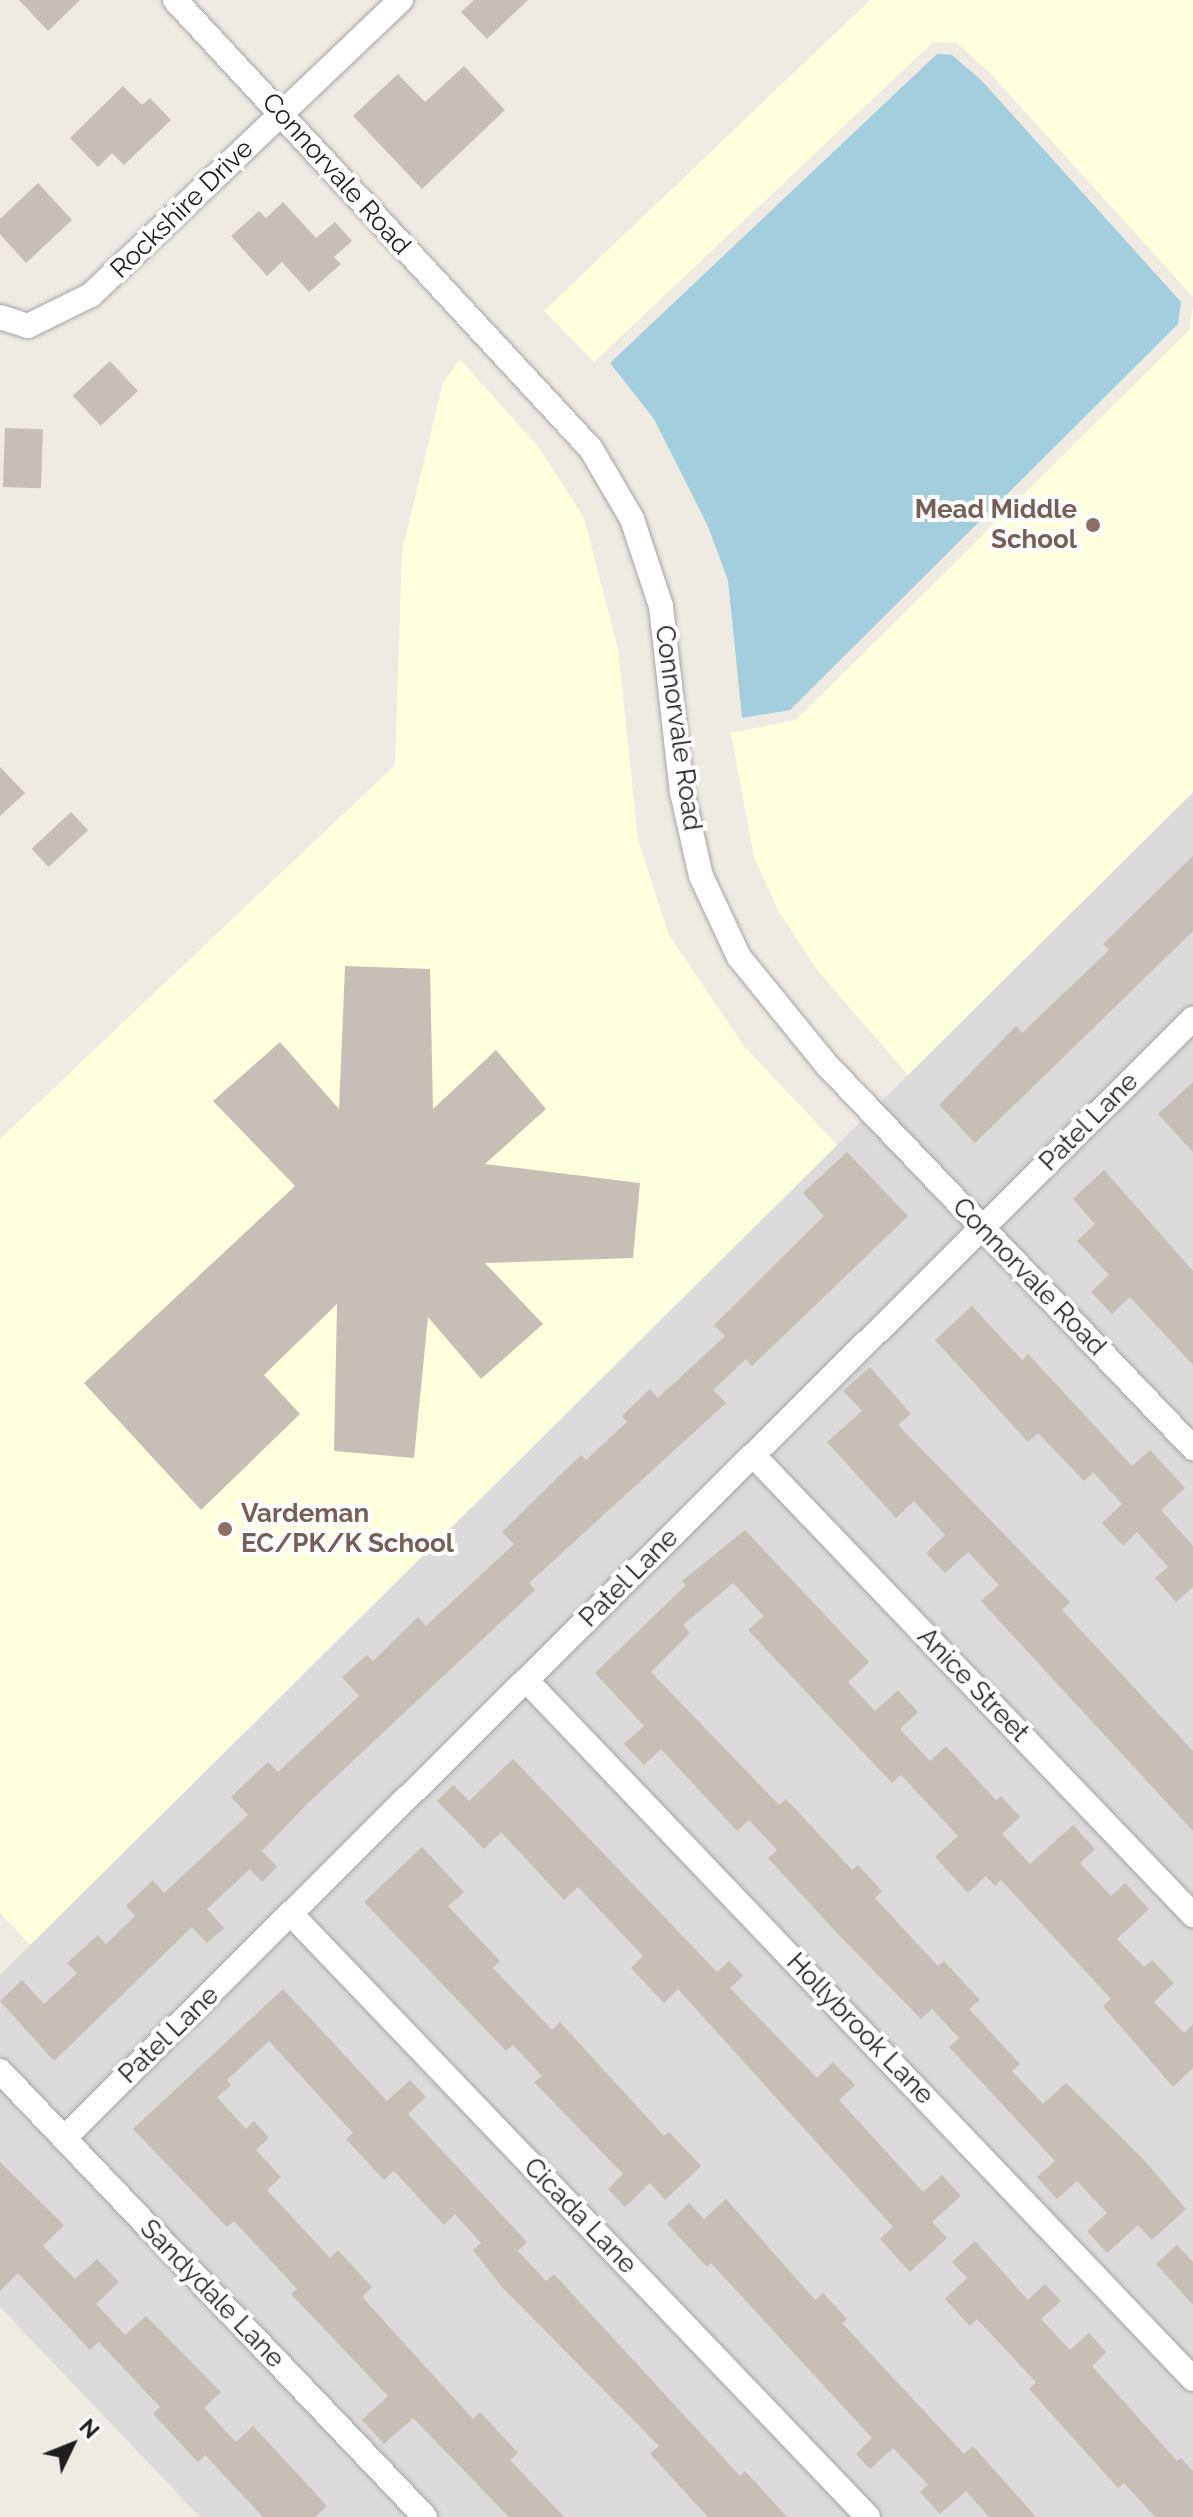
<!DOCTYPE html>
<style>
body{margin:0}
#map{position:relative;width:1193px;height:2517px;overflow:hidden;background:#efebe3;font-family:Raleway,sans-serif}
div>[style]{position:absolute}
.residential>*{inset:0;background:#dcdada}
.education>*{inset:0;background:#feffdc}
.water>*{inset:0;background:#a2cede}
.building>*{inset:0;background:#c7beb6;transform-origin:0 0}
.roads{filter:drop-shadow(0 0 2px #a5a5a5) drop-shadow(0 0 2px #a5a5a5)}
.street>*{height:24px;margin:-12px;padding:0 12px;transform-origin:12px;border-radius:12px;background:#fff}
.dots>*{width:22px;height:22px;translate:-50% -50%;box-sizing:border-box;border:4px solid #fff;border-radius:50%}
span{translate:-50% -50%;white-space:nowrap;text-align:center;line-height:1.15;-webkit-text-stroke:8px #fff;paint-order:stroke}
.street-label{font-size:26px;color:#1e1e1e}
.education-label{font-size:26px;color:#785e54;font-weight:700}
.right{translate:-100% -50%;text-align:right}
.left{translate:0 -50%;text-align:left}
.north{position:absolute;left:32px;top:2405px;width:80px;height:80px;-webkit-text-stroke:6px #fff;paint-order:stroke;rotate:47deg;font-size:22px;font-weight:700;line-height:32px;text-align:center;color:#1e1e1e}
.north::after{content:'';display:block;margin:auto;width:28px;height:36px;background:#1e1e1e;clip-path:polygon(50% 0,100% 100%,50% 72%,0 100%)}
</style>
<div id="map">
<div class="residential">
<div style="clip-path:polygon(1193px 792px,1193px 2517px,200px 2517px,0 2307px,0 1975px)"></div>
</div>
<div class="education">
<div style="clip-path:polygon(870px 0,1193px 0,1193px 297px,990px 73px,957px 43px,933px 42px,594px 362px,544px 311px)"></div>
<div style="clip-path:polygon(1193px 305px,1193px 792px,908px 1075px,818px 971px,778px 910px,754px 857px,731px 733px,796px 720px,1189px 330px)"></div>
<div style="clip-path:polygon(460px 359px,539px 448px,584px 518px,618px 649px,638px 840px,669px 935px,744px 1046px,837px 1145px,30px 1945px,0 1913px,0 1139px,395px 765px,402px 551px,443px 383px)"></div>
</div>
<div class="water">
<div style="clip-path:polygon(937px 54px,952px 55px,982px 81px,1181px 302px,1178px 324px,790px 710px,742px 718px,728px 580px,707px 524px,654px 419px,610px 363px)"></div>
</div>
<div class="building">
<div style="clip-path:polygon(19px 0,80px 0,48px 31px)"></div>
<div style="clip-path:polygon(474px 0,528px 0,487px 39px,461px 12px)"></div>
<div style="clip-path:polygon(464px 66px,505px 110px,422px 189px,353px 116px,398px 74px,425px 102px)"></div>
<div style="clip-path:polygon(123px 86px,142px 105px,150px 98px,171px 120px,124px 165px,112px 153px,98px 167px,70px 138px)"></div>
<div style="clip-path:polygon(38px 183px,72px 220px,26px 263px,0 234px,0 219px)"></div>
<div style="clip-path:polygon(283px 202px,316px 238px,335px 222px,352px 241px,334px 257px,341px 264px,309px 292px,282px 262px,267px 276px,231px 236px,259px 211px,266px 218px)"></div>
<div style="left:110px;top:361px;width:41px;height:51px;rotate:47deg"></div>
<div style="left:5px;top:428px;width:38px;height:59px;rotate:2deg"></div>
<div style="clip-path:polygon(0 767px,25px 793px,0 816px)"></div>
<div style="left:71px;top:812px;width:25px;height:54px;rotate:47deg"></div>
<div style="clip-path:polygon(1193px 856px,1193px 931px,975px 1143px,939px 1105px,1016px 1026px,1022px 1033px,1109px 950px,1103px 944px)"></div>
<div style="clip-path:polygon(345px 966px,430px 969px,433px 1109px,496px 1050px,546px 1109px,485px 1164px,640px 1183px,633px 1258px,485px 1263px,543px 1324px,481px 1379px,428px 1317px,414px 1458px,334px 1451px,337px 1304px,264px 1375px,300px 1414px,201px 1510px,84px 1383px,295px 1186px,213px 1101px,280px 1042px,339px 1109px)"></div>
<div style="clip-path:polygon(1193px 1082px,1193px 1152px,1158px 1114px)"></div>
<div style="clip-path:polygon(847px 1152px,908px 1216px,752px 1366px,746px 1359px,713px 1390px,726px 1403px,529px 1583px,535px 1590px,307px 1804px,262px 1851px,277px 1867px,262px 1882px,250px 1869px,207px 1909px,224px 1928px,207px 1943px,192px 1927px,54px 2061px,0 2001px,22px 1980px,44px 2004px,77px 1973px,67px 1963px,98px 1935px,106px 1944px,135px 1916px,126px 1906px,153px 1880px,164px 1893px,248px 1815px,231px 1797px,268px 1762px,278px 1772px,359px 1696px,342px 1677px,367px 1655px,373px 1661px,418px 1617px,426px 1626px,514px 1544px,502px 1532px,555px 1480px,581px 1455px,586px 1460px,627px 1422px,622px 1416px,650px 1389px,658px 1398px,725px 1336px,714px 1325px,824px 1216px,803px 1193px)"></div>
<div style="clip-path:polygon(1104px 1170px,1193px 1271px,1193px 1365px,1130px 1297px,1112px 1314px,1091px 1292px,1109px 1275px,1077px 1241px,1095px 1224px,1073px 1199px)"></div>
<div style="clip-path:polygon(972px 1306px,1022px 1360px,1028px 1354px,1132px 1466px,1150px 1450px,1185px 1488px,1161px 1510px,1193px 1546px,1193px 1587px,1176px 1602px,1155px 1578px,1168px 1567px,1137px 1532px,1123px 1546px,1102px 1523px,1122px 1504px,1093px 1472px,1084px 1481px,1038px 1433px,1028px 1442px,935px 1340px)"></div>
<div style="clip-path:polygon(870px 1367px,911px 1414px,898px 1425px,1070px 1602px,1062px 1610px,1193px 1751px,1193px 1831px,981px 1601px,999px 1585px,968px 1552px,945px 1573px,926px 1553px,945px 1535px,914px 1501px,896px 1518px,827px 1442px,862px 1411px,843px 1391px)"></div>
<div style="clip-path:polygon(745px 1530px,869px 1662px,848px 1682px,875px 1711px,898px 1690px,918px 1712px,900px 1729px,930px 1761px,946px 1746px,996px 1800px,1001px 1796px,1020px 1817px,1002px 1834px,1030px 1864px,1073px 1825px,1095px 1849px,1080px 1863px,1111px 1896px,1125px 1883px,1149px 1909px,1117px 1939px,1144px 1967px,1152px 1960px,1174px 1983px,1154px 2002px,1184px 2033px,1193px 2024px,1193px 2068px,1173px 2087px,1103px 2006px,1111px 1999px,1001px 1880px,995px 1886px,986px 1876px,968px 1893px,935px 1857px,958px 1836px,901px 1775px,892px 1783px,748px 1630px,764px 1616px,733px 1583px,683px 1625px,690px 1633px,651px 1672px,779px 1805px,786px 1799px,852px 1870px,858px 1865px,882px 1891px,875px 1898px,938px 1966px,944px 1961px,980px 2000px,969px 2009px,1020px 2064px,1012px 2071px,1043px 2104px,1066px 2083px,1143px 2159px,1186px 2209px,1152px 2240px,1138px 2225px,1107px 2253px,1087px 2231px,1107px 2213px,1077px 2181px,1057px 2199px,1037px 2177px,1055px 2161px,949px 2047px,959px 2038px,932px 2009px,921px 2019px,837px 1933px,768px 1858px,777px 1850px,749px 1820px,737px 1831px,661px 1749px,644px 1765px,624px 1744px,644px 1726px,595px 1673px,686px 1585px,682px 1581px)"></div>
<div style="clip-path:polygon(513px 1759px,717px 1972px,729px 1961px,743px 1976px,730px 1988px,817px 2078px,833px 2062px,855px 2085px,839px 2100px,923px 2192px,942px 2175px,961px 2196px,932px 2222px,947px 2238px,910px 2272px,880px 2239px,893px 2227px,678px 1989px,664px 2003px,631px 1968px,643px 1956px,578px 1887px,564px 1900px,501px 1832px,484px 1849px,437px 1801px,453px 1785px,469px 1801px)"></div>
<div style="clip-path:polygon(422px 1847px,464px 1892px,448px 1906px,500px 1961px,493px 1968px,552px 2030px,560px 2022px,664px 2136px,669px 2132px,701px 2166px,665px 2200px,650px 2183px,625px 2207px,608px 2189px,623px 2174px,534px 2082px,542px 2076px,513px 2045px,506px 2051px,364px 1902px)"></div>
<div style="clip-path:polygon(283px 1989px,387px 2101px,410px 2080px,426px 2097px,408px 2114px,527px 2242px,518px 2251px,546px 2281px,554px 2274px,740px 2476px,745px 2471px,787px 2517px,708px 2517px,650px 2454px,659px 2446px,501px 2286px,473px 2250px,481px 2243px,455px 2214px,444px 2225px,394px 2171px,384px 2180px,346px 2139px,353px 2133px,269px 2041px,227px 2080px,231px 2085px,217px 2097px,246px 2129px,254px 2121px,269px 2138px,256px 2150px,281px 2177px,267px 2190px,330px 2258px,338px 2250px,372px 2287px,362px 2297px,473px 2419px,480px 2412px,518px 2453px,510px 2460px,564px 2517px,509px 2517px,413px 2418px,384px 2444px,362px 2420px,388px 2396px,291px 2294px,297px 2289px,234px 2221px,227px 2227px,133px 2129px)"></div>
<div style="clip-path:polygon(0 2162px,64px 2225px,43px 2246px,75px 2279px,97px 2259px,119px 2282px,96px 2304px,125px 2335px,146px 2316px,221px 2392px,204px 2408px,236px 2442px,253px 2426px,327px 2506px,315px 2517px,263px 2517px,205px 2455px,198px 2462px,153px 2414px,160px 2407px,99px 2342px,90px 2350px,18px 2273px,0 2291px)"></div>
<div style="clip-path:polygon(726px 2199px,815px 2300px,823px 2293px,847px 2319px,842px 2323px,964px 2454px,973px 2446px,1036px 2517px,989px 2517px,966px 2491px,940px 2514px,920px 2492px,928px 2485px,893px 2448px,870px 2469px,856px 2454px,872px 2438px,711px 2263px,707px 2267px,667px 2224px,689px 2203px,704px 2219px)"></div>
<div style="clip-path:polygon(975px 2241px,1028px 2300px,1045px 2284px,1061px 2301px,1041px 2319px,1070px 2350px,1089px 2333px,1106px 2352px,1092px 2366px,1177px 2461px,1181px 2458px,1193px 2471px,1193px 2517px,1155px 2517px,1124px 2483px,1118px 2488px,1029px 2389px,1036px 2382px,977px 2319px,970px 2326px,945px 2299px,967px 2278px,952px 2262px)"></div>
<div style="clip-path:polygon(1177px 2245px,1193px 2262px,1193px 2305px,1156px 2264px)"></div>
</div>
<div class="roads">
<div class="street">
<div style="left:175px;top:0;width:612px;rotate:47.18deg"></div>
<div style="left:591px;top:449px;width:81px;rotate:59.6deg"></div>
<div style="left:632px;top:519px;width:92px;rotate:71.6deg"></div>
<div style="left:661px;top:606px;width:187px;rotate:83.6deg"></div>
<div style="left:682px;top:792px;width:86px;rotate:77.3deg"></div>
<div style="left:701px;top:876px;width:89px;rotate:64.9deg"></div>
<div style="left:739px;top:957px;width:136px;rotate:50.9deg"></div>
<div style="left:825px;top:1063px;width:533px;rotate:46.29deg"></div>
<div style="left:0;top:317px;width:29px;rotate:18deg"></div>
<div style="left:28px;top:326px;width:70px;rotate:-26.2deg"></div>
<div style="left:91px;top:295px;width:428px;rotate:-43.6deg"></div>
<div style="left:753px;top:1455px;width:637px;rotate:46.27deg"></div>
<div style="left:526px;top:1680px;width:966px;rotate:46.34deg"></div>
<div style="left:292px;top:1915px;width:833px;rotate:46.26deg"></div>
<div style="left:0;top:2071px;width:616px;rotate:46.38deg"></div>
<div style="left:64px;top:2138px;width:1590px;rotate:-44.75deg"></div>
</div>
</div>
<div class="dots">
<div style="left:1093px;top:525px;background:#8d6e63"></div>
<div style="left:225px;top:1529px;background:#8d6e63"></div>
</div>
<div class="street-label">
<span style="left:336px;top:174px;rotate:48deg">Connorvale Road</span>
<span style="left:182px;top:209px;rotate:-44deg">Rockshire Drive</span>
<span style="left:678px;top:728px;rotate:82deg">Connorvale Road</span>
<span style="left:1089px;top:1122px;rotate:-45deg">Patel Lane</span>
<span style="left:1029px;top:1277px;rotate:46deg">Connorvale Road</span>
<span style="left:629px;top:1578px;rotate:-45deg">Patel Lane</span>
<span style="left:973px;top:1685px;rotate:46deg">Anice Street</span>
<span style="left:860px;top:2029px;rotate:46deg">Hollybrook Lane</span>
<span style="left:169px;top:2035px;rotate:-44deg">Patel Lane</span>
<span style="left:580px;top:2216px;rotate:46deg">Cicada Lane</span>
<span style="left:212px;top:2294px;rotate:46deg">Sandydale Lane</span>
</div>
<div class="education-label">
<span class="right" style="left:1077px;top:525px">Mead Middle<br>School</span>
<span class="left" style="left:241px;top:1529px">Vardeman<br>EC/PK/K School</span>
</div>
<div class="north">N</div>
</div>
